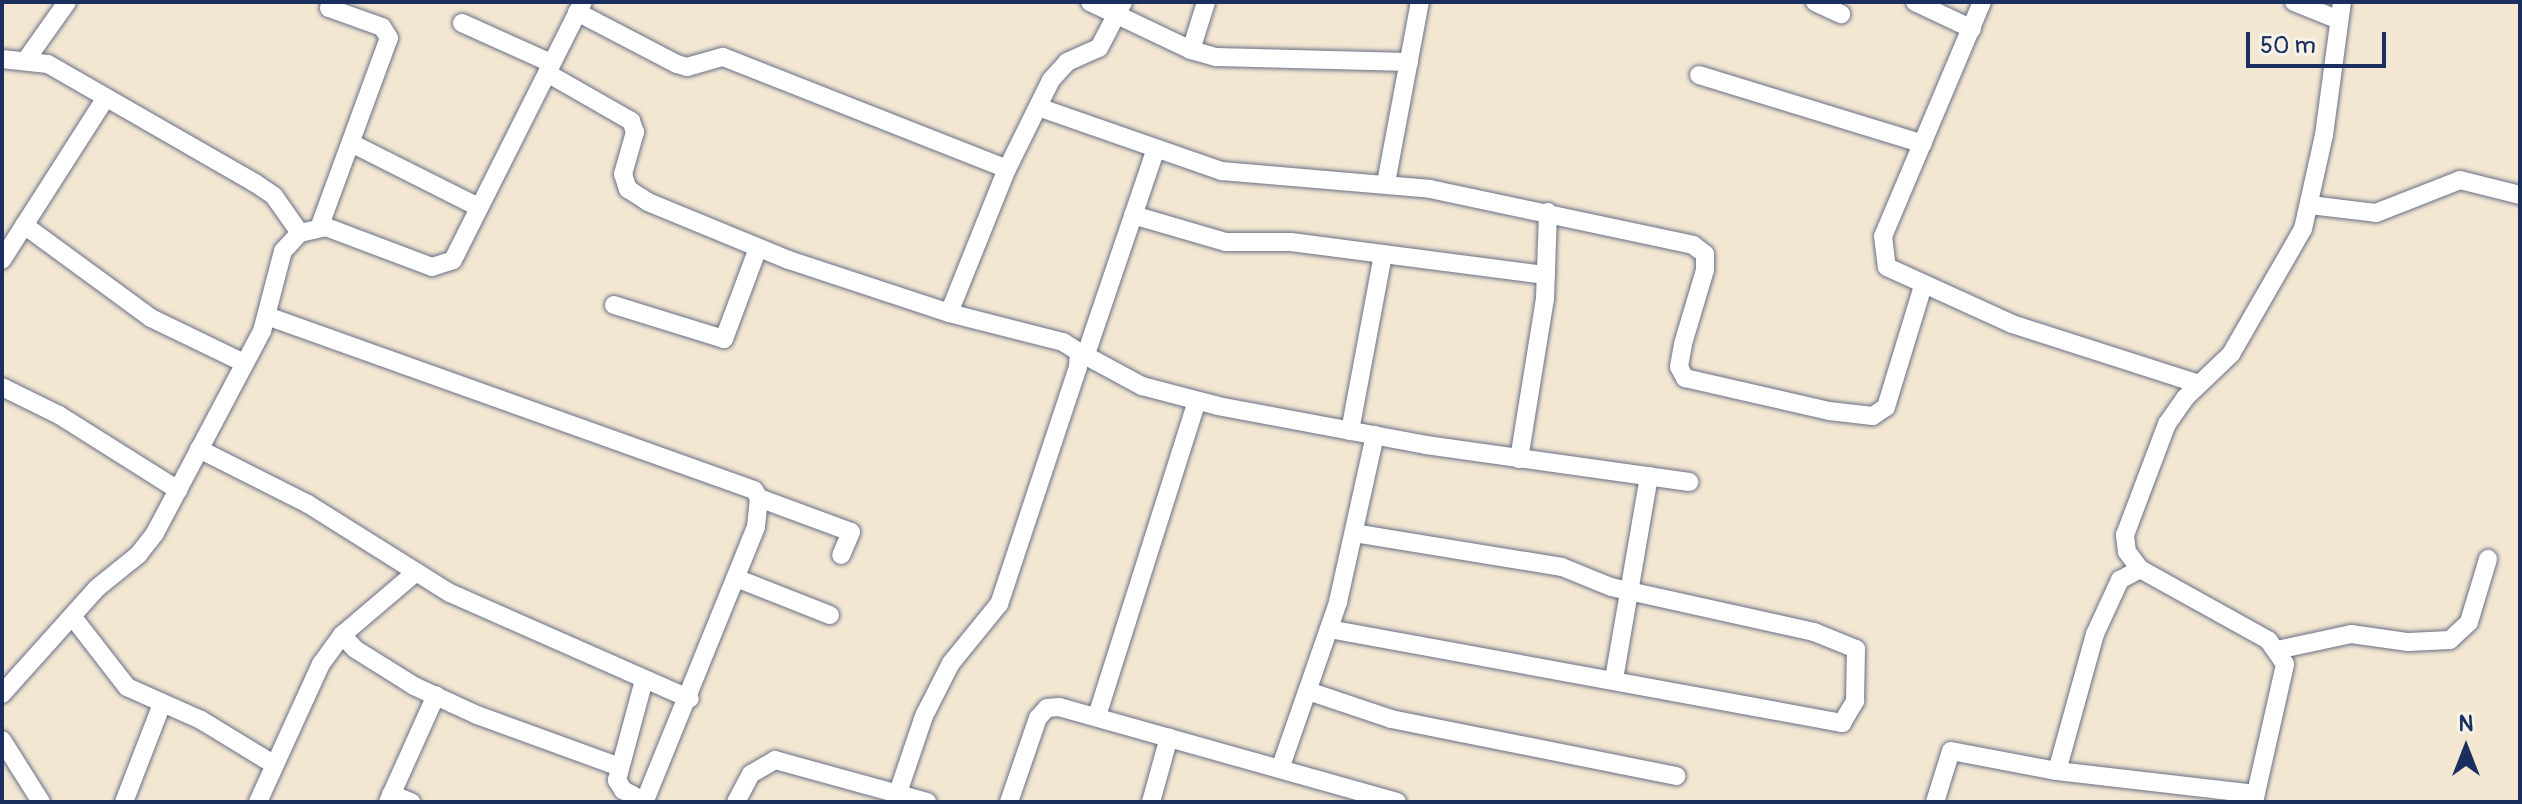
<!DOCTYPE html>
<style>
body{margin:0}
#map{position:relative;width:2522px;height:804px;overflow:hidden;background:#f4e7d2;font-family:Pangolin,sans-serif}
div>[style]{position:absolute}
.roads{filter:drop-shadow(0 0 2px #676f87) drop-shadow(0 0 2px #676f87)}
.minor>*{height:18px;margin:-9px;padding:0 9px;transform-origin:9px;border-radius:9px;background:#fff}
span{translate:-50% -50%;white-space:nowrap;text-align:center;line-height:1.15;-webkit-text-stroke:7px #f7f3e8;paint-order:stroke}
.frame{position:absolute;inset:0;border:4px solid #1b2f5e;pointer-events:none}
.north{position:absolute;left:2426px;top:708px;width:80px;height:80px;-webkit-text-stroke:6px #f7f3e8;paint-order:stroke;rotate:0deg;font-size:22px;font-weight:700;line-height:32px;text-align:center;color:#1b2f5e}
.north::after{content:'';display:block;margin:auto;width:28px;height:36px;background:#1b2f5e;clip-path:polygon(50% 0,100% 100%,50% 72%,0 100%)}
.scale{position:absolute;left:2246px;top:32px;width:140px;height:36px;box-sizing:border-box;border:4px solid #1b2f5e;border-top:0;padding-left:10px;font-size:24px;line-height:28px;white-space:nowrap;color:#1b2f5e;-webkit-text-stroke:6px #f7f3e8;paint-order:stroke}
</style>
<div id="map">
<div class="roads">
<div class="minor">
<div style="left:1090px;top:2px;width:112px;rotate:25.4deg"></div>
<div style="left:1191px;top:50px;width:26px;rotate:16deg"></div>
<div style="left:1216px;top:57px;width:193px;rotate:1.5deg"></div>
<div style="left:1815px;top:2px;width:29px;rotate:25deg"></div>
<div style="left:1915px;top:2px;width:63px;rotate:25.3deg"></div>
<div style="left:1982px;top:2px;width:254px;rotate:112.9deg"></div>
<div style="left:1883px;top:236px;width:31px;rotate:83deg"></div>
<div style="left:1887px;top:267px;width:137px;rotate:24.5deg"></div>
<div style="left:2012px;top:324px;width:196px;rotate:17.8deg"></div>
<div style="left:2294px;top:2px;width:48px;rotate:21.8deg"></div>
<div style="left:577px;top:12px;width:113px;rotate:27.5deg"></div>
<div style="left:677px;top:64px;width:10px;rotate:17deg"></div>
<div style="left:687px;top:67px;width:37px;rotate:-16deg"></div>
<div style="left:723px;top:57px;width:305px;rotate:21.5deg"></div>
<div style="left:462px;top:23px;width:98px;rotate:24.2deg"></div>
<div style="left:1191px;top:50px;width:50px;rotate:-72.6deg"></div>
<div style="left:2px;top:59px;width:46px;rotate:6.2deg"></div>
<div style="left:48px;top:64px;width:239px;rotate:29.9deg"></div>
<div style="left:255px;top:183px;width:23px;rotate:34deg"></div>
<div style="left:274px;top:196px;width:45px;rotate:54.9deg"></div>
<div style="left:26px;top:60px;width:71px;rotate:-54.7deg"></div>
<div style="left:547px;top:73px;width:97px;rotate:29.7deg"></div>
<div style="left:631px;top:121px;width:12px;rotate:70deg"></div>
<div style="left:635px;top:132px;width:44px;rotate:105.9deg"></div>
<div style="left:623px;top:174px;width:16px;rotate:72deg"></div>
<div style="left:628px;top:189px;width:24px;rotate:33deg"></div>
<div style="left:648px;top:202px;width:152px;rotate:22.4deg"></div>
<div style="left:789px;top:260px;width:169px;rotate:18.3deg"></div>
<div style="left:949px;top:313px;width:118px;rotate:14.3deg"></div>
<div style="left:1063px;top:342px;width:19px;rotate:32deg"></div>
<div style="left:1079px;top:352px;width:15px;rotate:94deg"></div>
<div style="left:1078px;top:367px;width:250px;rotate:108.4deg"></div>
<div style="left:999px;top:604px;width:76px;rotate:129.1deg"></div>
<div style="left:951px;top:663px;width:59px;rotate:117deg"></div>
<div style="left:924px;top:716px;width:81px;rotate:108.7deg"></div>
<div style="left:1699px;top:75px;width:234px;rotate:17.1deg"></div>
<div style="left:1038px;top:107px;width:195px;rotate:19.2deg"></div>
<div style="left:1222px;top:171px;width:209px;rotate:4.9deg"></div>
<div style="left:1430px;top:189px;width:269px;rotate:12deg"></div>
<div style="left:1693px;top:245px;width:15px;rotate:37deg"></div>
<div style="left:1705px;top:254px;width:16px;rotate:90deg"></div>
<div style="left:1705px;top:270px;width:77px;rotate:106.6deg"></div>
<div style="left:1683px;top:344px;width:23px;rotate:100deg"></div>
<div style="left:1679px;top:367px;width:13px;rotate:61deg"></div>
<div style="left:1685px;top:378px;width:148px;rotate:12.9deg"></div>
<div style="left:1829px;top:411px;width:44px;rotate:6.5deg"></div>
<div style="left:1873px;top:416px;width:16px;rotate:-35deg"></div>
<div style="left:1886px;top:407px;width:127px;rotate:-73deg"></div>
<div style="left:353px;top:144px;width:140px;rotate:26.7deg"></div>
<div style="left:1386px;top:183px;width:184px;rotate:-79.4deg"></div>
<div style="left:2310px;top:205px;width:66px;rotate:6.9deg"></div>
<div style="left:2376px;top:213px;width:90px;rotate:-21.4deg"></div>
<div style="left:2460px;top:180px;width:62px;rotate:14deg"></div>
<div style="left:1133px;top:215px;width:97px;rotate:16.2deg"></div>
<div style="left:1226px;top:242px;width:65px"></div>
<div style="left:1291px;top:242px;width:257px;rotate:7.4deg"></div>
<div style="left:24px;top:225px;width:157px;rotate:36.2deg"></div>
<div style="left:151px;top:318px;width:103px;rotate:25.8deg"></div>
<div style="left:319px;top:228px;width:202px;rotate:-69.8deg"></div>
<div style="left:389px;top:38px;width:13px;rotate:-122deg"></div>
<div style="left:382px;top:27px;width:56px;rotate:-160.3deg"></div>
<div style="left:329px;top:8px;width:6px;rotate:-72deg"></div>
<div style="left:2px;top:260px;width:191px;rotate:-57.4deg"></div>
<div style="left:614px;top:305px;width:115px;rotate:17.2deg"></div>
<div style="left:724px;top:339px;width:97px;rotate:-69.5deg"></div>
<div style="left:949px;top:313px;width:155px;rotate:-68.1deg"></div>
<div style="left:1007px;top:169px;width:99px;rotate:-63.7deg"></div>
<div style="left:1051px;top:80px;width:24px;rotate:-48deg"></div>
<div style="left:1067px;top:62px;width:35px;rotate:-24deg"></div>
<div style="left:1099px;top:48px;width:52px;rotate:-62.4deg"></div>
<div style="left:267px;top:316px;width:517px;rotate:19.66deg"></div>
<div style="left:754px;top:490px;width:9px;rotate:58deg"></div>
<div style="left:759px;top:498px;width:29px;rotate:96deg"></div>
<div style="left:756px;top:527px;width:296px;rotate:112.1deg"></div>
<div style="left:1079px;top:352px;width:72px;rotate:28.4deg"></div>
<div style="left:1142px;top:386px;width:79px;rotate:14.7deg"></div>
<div style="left:1218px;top:406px;width:212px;rotate:10.6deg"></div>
<div style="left:1426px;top:445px;width:266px;rotate:8deg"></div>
<div style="left:1086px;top:354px;width:214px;rotate:-71.2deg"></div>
<div style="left:2px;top:387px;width:64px;rotate:26.2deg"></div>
<div style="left:59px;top:415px;width:141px;rotate:32.2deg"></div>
<div style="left:1350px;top:431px;width:180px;rotate:-79.4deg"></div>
<div style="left:199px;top:449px;width:122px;rotate:26.8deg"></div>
<div style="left:308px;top:504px;width:168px;rotate:32.1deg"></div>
<div style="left:450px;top:593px;width:262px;rotate:23.8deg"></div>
<div style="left:1519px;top:459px;width:162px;rotate:-80.8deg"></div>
<div style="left:1545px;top:299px;width:87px;rotate:-88deg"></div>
<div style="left:759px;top:498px;width:98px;rotate:20.3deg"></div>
<div style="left:851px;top:532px;width:25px;rotate:113deg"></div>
<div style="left:736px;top:578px;width:101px;rotate:21.5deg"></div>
<div style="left:72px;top:616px;width:90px;rotate:52.2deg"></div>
<div style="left:127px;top:687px;width:81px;rotate:24deg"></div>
<div style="left:201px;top:720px;width:84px;rotate:31.4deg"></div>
<div style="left:1329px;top:629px;width:522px;rotate:10.38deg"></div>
<div style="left:1842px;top:723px;width:26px;rotate:-59deg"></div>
<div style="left:1855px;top:701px;width:52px;rotate:-88.9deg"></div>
<div style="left:1856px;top:649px;width:45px;rotate:-158deg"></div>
<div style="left:1814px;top:632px;width:208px;rotate:-167.5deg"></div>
<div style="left:1611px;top:587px;width:53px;rotate:-157.8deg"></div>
<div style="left:1562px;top:567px;width:210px;rotate:-170.7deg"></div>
<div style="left:342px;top:635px;width:19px;rotate:47deg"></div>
<div style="left:355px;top:649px;width:70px;rotate:32.1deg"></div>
<div style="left:414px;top:686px;width:69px;rotate:24.7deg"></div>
<div style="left:477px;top:715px;width:149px;rotate:20deg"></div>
<div style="left:2277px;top:650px;width:76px;rotate:-12.2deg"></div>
<div style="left:2351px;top:634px;width:58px;rotate:8deg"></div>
<div style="left:2408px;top:642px;width:42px;rotate:-2.7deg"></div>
<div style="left:2450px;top:640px;width:26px;rotate:-43deg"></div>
<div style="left:2469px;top:622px;width:66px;rotate:-73.2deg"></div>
<div style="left:1614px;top:679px;width:206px;rotate:-80.2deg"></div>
<div style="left:644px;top:680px;width:104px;rotate:105.1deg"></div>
<div style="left:617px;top:780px;width:12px;rotate:59deg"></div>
<div style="left:623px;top:790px;width:26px;rotate:28deg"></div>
<div style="left:1308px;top:691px;width:88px;rotate:18.6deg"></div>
<div style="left:1391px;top:719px;width:291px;rotate:11.3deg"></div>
<div style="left:2px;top:694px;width:142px;rotate:-48.1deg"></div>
<div style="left:97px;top:588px;width:53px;rotate:-38.8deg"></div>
<div style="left:138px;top:555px;width:28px;rotate:-52deg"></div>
<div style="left:155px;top:533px;width:229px;rotate:-62.1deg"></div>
<div style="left:262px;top:331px;width:83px;rotate:-75.3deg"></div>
<div style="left:283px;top:251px;width:25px;rotate:-47deg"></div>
<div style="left:300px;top:233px;width:27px;rotate:-13deg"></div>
<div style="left:326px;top:227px;width:113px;rotate:20.7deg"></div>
<div style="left:432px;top:267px;width:22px;rotate:-18deg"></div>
<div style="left:453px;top:260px;width:289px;rotate:-63.3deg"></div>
<div style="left:1097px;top:716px;width:330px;rotate:-72.4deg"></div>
<div style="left:2px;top:740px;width:73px;rotate:57.8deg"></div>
<div style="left:1280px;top:769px;width:177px;rotate:-70.8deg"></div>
<div style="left:1338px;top:602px;width:171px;rotate:-77.5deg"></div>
<div style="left:2057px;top:771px;width:142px;rotate:-74.5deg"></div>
<div style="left:2095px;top:634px;width:60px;rotate:-65.2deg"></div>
<div style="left:2120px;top:580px;width:23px;rotate:-29deg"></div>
<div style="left:391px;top:794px;width:22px;rotate:22deg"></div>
<div style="left:124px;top:802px;width:105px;rotate:-68.8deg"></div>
<div style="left:258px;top:802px;width:152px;rotate:-65.5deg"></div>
<div style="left:321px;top:664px;width:36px;rotate:-54deg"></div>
<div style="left:342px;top:635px;width:97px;rotate:-40.4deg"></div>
<div style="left:388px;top:802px;width:117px;rotate:-65.8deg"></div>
<div style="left:736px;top:802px;width:32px;rotate:-62deg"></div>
<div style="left:751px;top:774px;width:28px;rotate:-30deg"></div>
<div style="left:775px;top:760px;width:158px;rotate:15.4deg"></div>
<div style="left:1009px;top:802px;width:89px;rotate:-71deg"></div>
<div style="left:1038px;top:718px;width:13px;rotate:-48deg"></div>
<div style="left:1047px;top:708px;width:12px;rotate:-5deg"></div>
<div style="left:1059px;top:707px;width:351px;rotate:15.7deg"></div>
<div style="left:1151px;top:802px;width:67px;rotate:-74.5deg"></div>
<div style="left:1935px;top:802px;width:53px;rotate:-72.6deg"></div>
<div style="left:1951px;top:751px;width:108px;rotate:10.7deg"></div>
<div style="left:2057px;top:771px;width:200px;rotate:6.6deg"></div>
<div style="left:2254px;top:802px;width:141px;rotate:-77.3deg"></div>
<div style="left:2285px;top:664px;width:29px;rotate:-125deg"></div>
<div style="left:2268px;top:640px;width:146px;rotate:-151deg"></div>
<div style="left:2140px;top:569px;width:21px;rotate:-127deg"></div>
<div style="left:2127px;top:552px;width:17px;rotate:-97deg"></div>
<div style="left:2125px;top:535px;width:119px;rotate:-69.3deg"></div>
<div style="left:2167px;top:424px;width:32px;rotate:-55deg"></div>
<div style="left:2185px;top:398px;width:64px;rotate:-43.7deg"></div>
<div style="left:2231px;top:354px;width:144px;rotate:-60.1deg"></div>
<div style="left:2303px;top:229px;width:96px;rotate:-77.4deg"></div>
<div style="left:2324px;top:135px;width:134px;rotate:-82.3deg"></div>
</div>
</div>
<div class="frame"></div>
<div class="north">N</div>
<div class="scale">50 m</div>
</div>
